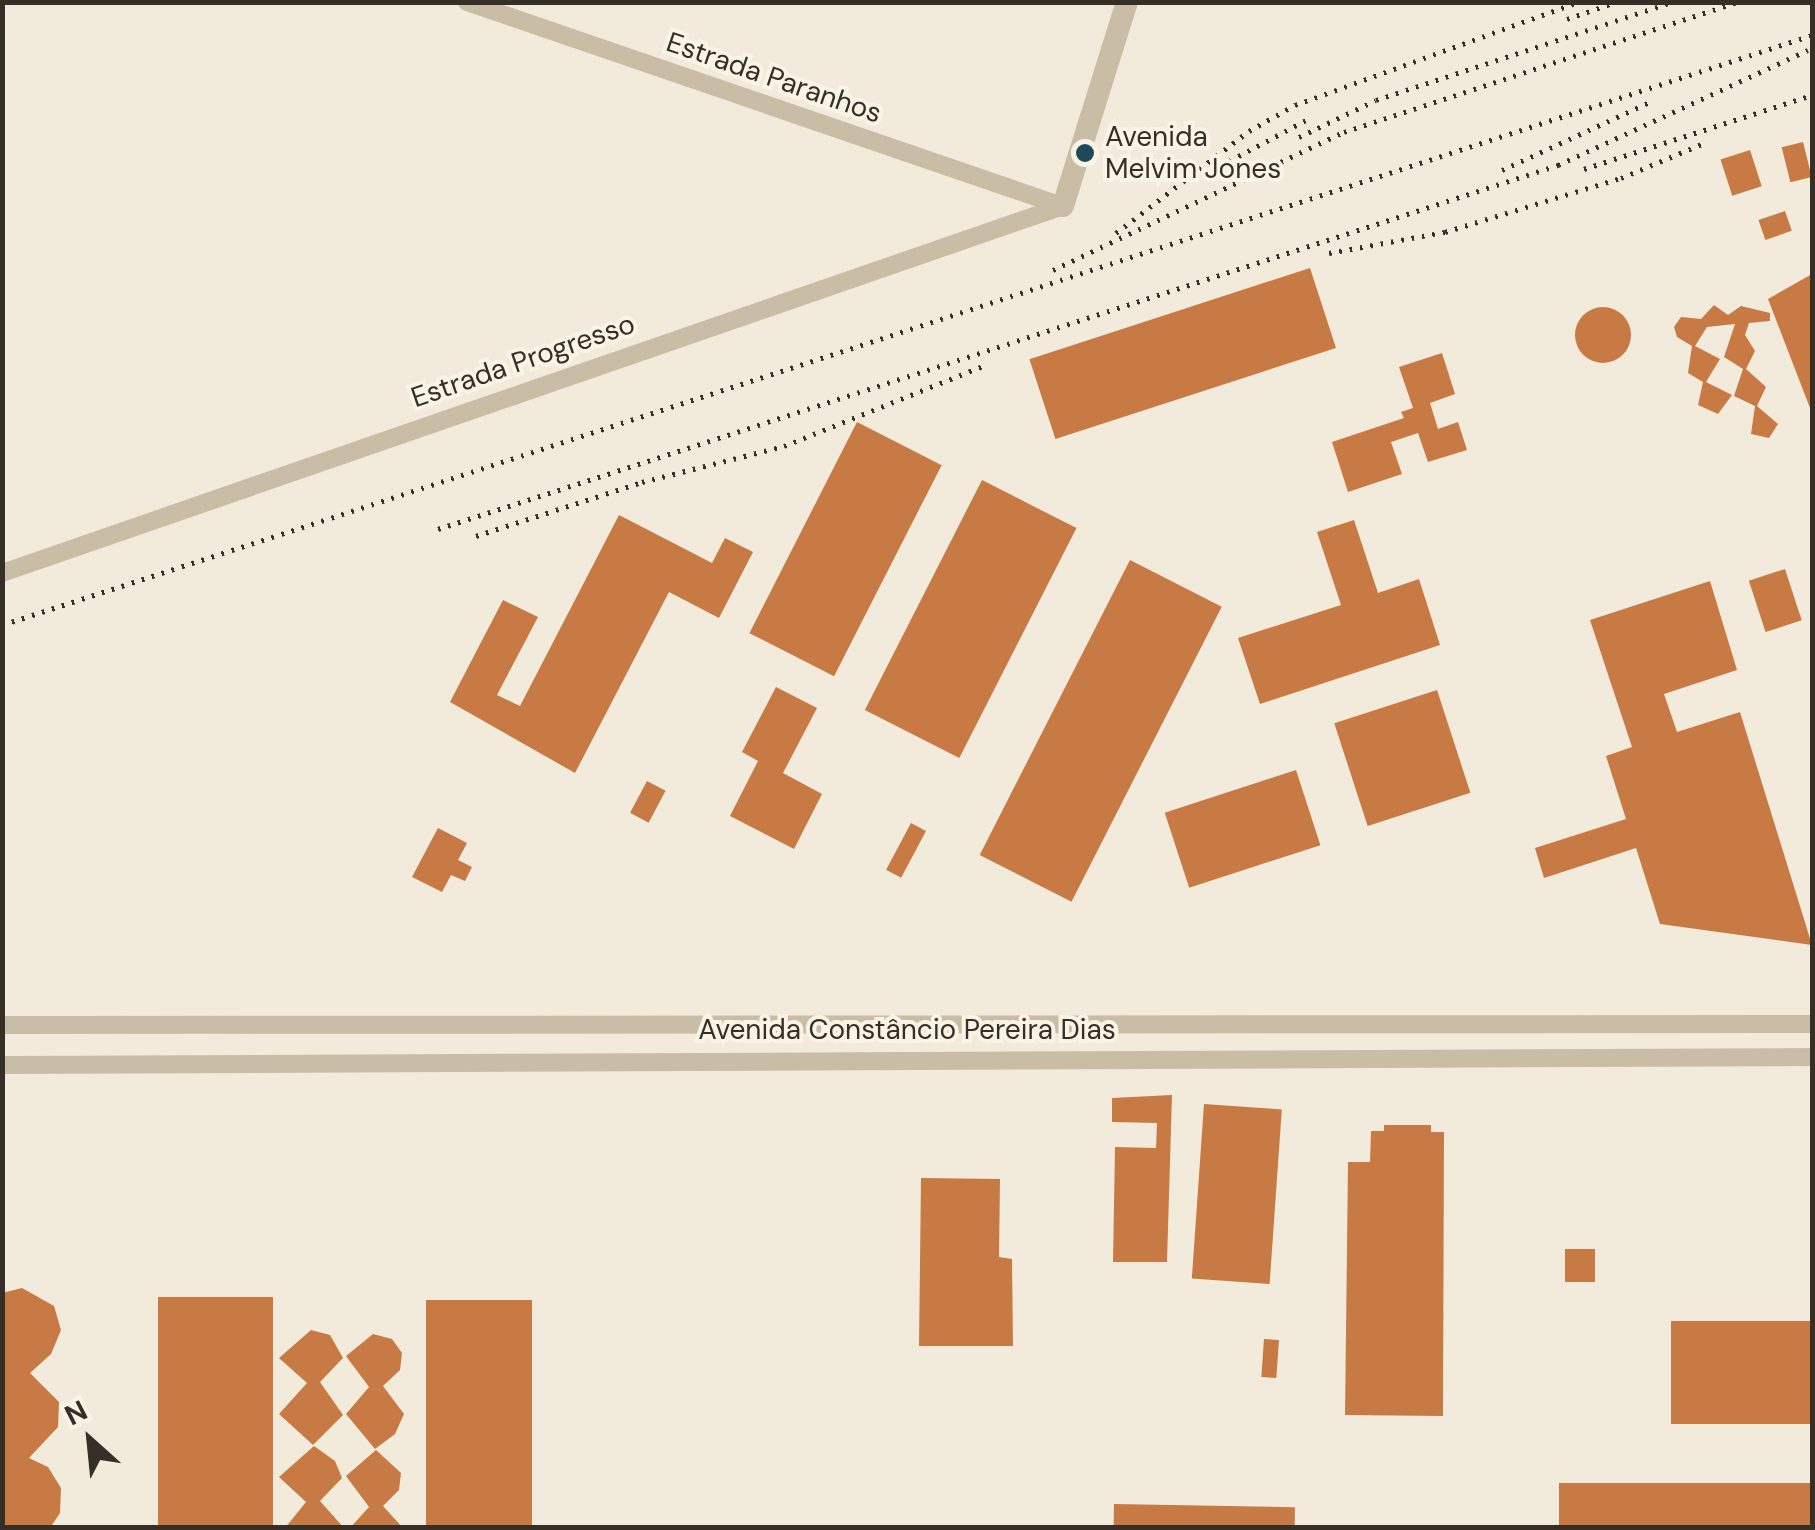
<!DOCTYPE html>
<meta charset="utf-8">
<style>
body{margin:0}
#map{position:relative;width:1815px;height:1530px;overflow:hidden;background:#f2ebdb;font-family:"DM Sans",sans-serif}
div>[style]{position:absolute}
.building>*{inset:0;background:#c77a43;transform-origin:0 0}
.round{border-radius:50%}
.minor>*{height:18px;margin:-9px;padding:0 9px;transform-origin:9px;border-radius:9px;background:#cabda6}
.tertiary>*{height:22px;margin:-11px;padding:0 11px;transform-origin:11px;border-radius:11px;background:#cabda6}
.rail>*{height:5px;margin-top:-2.5px;transform-origin:0;background:repeating-linear-gradient(90deg,#362f27 0 2.5px,transparent 0 10.5px)}
.dots>*{width:28px;height:28px;translate:-50% -50%;box-sizing:border-box;border:5px solid #faf4e7;border-radius:50%}
span{translate:-50% -50%;white-space:nowrap;text-align:center;line-height:1.15;-webkit-text-stroke:8px #faf4e7;paint-order:stroke}
.street-label{font-size:28px;color:#362f27}
.poi-label{font-size:28px;color:#362f27}
.left{translate:0 -50%;text-align:left}
.frame{position:absolute;inset:0;border:5px solid #362f27;pointer-events:none}
.north{position:absolute;left:40px;top:1390px;width:100px;height:100px;-webkit-text-stroke:8px #faf4e7;paint-order:stroke;rotate:333deg;font-size:28px;font-weight:700;line-height:40px;text-align:center;color:#362f27}
.north::after{content:'';display:block;margin:auto;width:35px;height:45px;background:#362f27;clip-path:polygon(50% 0,100% 100%,50% 72%,0 100%)}
</style>
<div id="map">
<div class="building">
<div style="left:1803px;top:142px;width:36px;height:22px;rotate:76deg"></div>
<div style="left:1750px;top:150px;width:38px;height:31px;rotate:72deg"></div>
<div style="left:1785px;top:211px;width:21px;height:28px;rotate:71deg"></div>
<div style="left:1310px;top:268px;width:84px;height:295px;rotate:72deg"></div>
<div style="clip-path:polygon(1812px 274px,1812px 408px,1810px 408px,1768px 299px)"></div>
<div style="clip-path:polygon(1714px 305px,1728px 315px,1741px 306px,1770px 313px,1770px 321px,1749px 323px,1745px 335px,1755px 351px,1746px 369px,1766px 387px,1757px 406px,1778px 424px,1769px 438px,1751px 434px,1755px 406px,1734px 396px,1743px 369px,1724px 357px,1735px 324px,1707px 327px,1695px 346px,1720px 359px,1706px 382px,1732px 395px,1718px 414px,1698px 405px,1703px 382px,1688px 373px,1692px 346px,1677px 337px,1674px 327px,1681px 317px,1701px 319px)"></div>
<div class="round" style="left:1575px;top:307px;width:56px;height:56px"></div>
<div style="clip-path:polygon(1442px 353px,1455px 394px,1430px 403px,1438px 429px,1458px 422px,1467px 450px,1428px 462px,1418px 433px,1391px 442px,1402px 474px,1348px 492px,1332px 442px,1404px 418px,1401px 412px,1413px 408px,1399px 367px)"></div>
<div style="left:857px;top:422px;width:95px;height:237px;rotate:27deg"></div>
<div style="left:982px;top:480px;width:106px;height:258px;rotate:27deg"></div>
<div style="clip-path:polygon(619px 515px,712px 563px,725px 538px,753px 552px,719px 618px,669px 592px,575px 773px,450px 702px,503px 600px,538px 617px,497px 695px,520px 706px)"></div>
<div style="clip-path:polygon(1354px 520px,1378px 593px,1419px 579px,1440px 645px,1260px 704px,1238px 638px,1341px 605px,1317px 532px)"></div>
<div style="left:1130px;top:560px;width:103px;height:331px;rotate:27deg"></div>
<div style="left:1785px;top:569px;width:54px;height:38px;rotate:72deg"></div>
<div style="clip-path:polygon(1710px 581px,1737px 670px,1664px 694px,1677px 732px,1740px 712px,1812px 945px,1660px 924px,1636px 848px,1544px 878px,1535px 848px,1626px 819px,1606px 756px,1632px 747px,1590px 620px)"></div>
<div style="clip-path:polygon(776px 687px,817px 708px,783px 773px,822px 794px,794px 849px,730px 816px,758px 761px,742px 752px)"></div>
<div style="left:1437px;top:690px;width:108px;height:108px;rotate:72deg"></div>
<div style="left:1296px;top:770px;width:79px;height:138px;rotate:72deg"></div>
<div style="left:647px;top:781px;width:21px;height:36px;rotate:28deg"></div>
<div style="left:911px;top:823px;width:17px;height:53px;rotate:28deg"></div>
<div style="clip-path:polygon(438px 828px,467px 843px,458px 860px,472px 867px,465px 881px,451px 875px,442px 892px,412px 877px)"></div>
<div style="clip-path:polygon(1172px 1095px,1167px 1262px,1113px 1262px,1115px 1147px,1156px 1148px,1157px 1123px,1112px 1122px,1112px 1098px)"></div>
<div style="left:1204px;top:1104px;width:78px;height:175px;rotate:4deg"></div>
<div style="clip-path:polygon(1384px 1125px,1431px 1125px,1431px 1132px,1444px 1132px,1443px 1416px,1345px 1415px,1348px 1162px,1370px 1162px,1371px 1131px,1384px 1131px)"></div>
<div style="clip-path:polygon(921px 1178px,1000px 1179px,999px 1257px,1012px 1259px,1013px 1346px,919px 1346px)"></div>
<div style="left:1565px;top:1249px;width:30px;height:33px"></div>
<div style="clip-path:polygon(22px 1288px,54px 1306px,61px 1330px,51px 1354px,30px 1373px,59px 1402px,58px 1427px,29px 1458px,48px 1467px,61px 1488px,60px 1513px,50px 1528px,2px 1528px,2px 1293px)"></div>
<div style="left:158px;top:1297px;width:115px;height:231px"></div>
<div style="left:426px;top:1300px;width:106px;height:228px"></div>
<div style="left:1812px;top:1321px;width:103px;height:141px;rotate:90deg"></div>
<div style="clip-path:polygon(311px 1330px,330px 1335px,343px 1358px,320px 1382px,343px 1415px,313px 1445px,279px 1414px,307px 1383px,279px 1358px)"></div>
<div style="clip-path:polygon(373px 1334px,392px 1339px,402px 1353px,400px 1370px,383px 1386px,404px 1414px,395px 1434px,375px 1449px,346px 1414px,369px 1387px,346px 1356px)"></div>
<div style="left:1264px;top:1339px;width:15px;height:38px;rotate:4deg"></div>
<div style="clip-path:polygon(314px 1446px,335px 1461px,342px 1478px,320px 1501px,344px 1528px,285px 1528px,306px 1502px,279px 1477px)"></div>
<div style="clip-path:polygon(376px 1450px,401px 1473px,399px 1490px,383px 1506px,403px 1528px,350px 1528px,369px 1507px,346px 1476px)"></div>
<div style="left:1812px;top:1483px;width:45px;height:253px;rotate:90deg"></div>
<div style="left:1114px;top:1504px;width:181px;height:24px;rotate:1deg"></div>
</div>
<div class="minor">
<div style="left:467px;top:2px;width:629px;rotate:18.92deg"></div>
<div style="left:2px;top:573px;width:1123px;rotate:-19.08deg"></div>
<div style="left:2px;top:1025px;width:1810px;rotate:-0.03deg"></div>
<div style="left:2px;top:1065px;width:1810px;rotate:-0.25deg"></div>
</div>
<div class="tertiary">
<div style="left:1063px;top:206px;width:214px;rotate:-72.6deg"></div>
</div>
<div class="rail">
<div style="left:1567px;top:19px;width:52px;rotate:-19.1deg"></div>
<div style="left:1299px;top:137px;width:85px;rotate:-25.7deg"></div>
<div style="left:1376px;top:100px;width:313px;rotate:-18.3deg"></div>
<div style="left:1220px;top:166px;width:100px;rotate:-28.1deg"></div>
<div style="left:1584px;top:169px;width:240px;rotate:-18deg"></div>
<div style="left:1502px;top:170px;width:165px;rotate:-24.7deg"></div>
<div style="left:1116px;top:233px;width:168px;rotate:-37.5deg"></div>
<div style="left:1249px;top:131px;width:53px;rotate:-29.5deg"></div>
<div style="left:1295px;top:105px;width:301px;rotate:-20deg"></div>
<div style="left:1329px;top:253px;width:118px;rotate:-10.3deg"></div>
<div style="left:1445px;top:232px;width:184px;rotate:-17.1deg"></div>
<div style="left:1621px;top:178px;width:88px;rotate:-22.8deg"></div>
<div style="left:1053px;top:270px;width:322px;rotate:-25.4deg"></div>
<div style="left:1344px;top:132px;width:414px;rotate:-18.3deg"></div>
<div style="left:438px;top:529px;width:1178px;rotate:-18deg"></div>
<div style="left:1558px;top:165px;width:275px;rotate:-24.7deg"></div>
<div style="left:476px;top:536px;width:175px;rotate:-18deg"></div>
<div style="left:642px;top:482px;width:146px;rotate:-14.2deg"></div>
<div style="left:784px;top:446px;width:218px;rotate:-21.9deg"></div>
<div style="left:2px;top:625px;width:1904px;rotate:-18.05deg"></div>
</div>
<div class="dots">
<div style="left:1085px;top:153px;background:#1c4a58"></div>
</div>
<div class="street-label">
<span style="left:774px;top:78px;rotate:19deg">Estrada Paranhos</span>
<span style="left:523px;top:361px;rotate:-19deg">Estrada Progresso</span>
<span style="left:907px;top:1030px">Avenida Constâncio Pereira Dias</span>
</div>
<div class="poi-label">
<span class="left" style="left:1105px;top:153px">Avenida<br>Melvim Jones</span>
</div>
<div class="frame"></div>
<div class="north">N</div>
</div>
